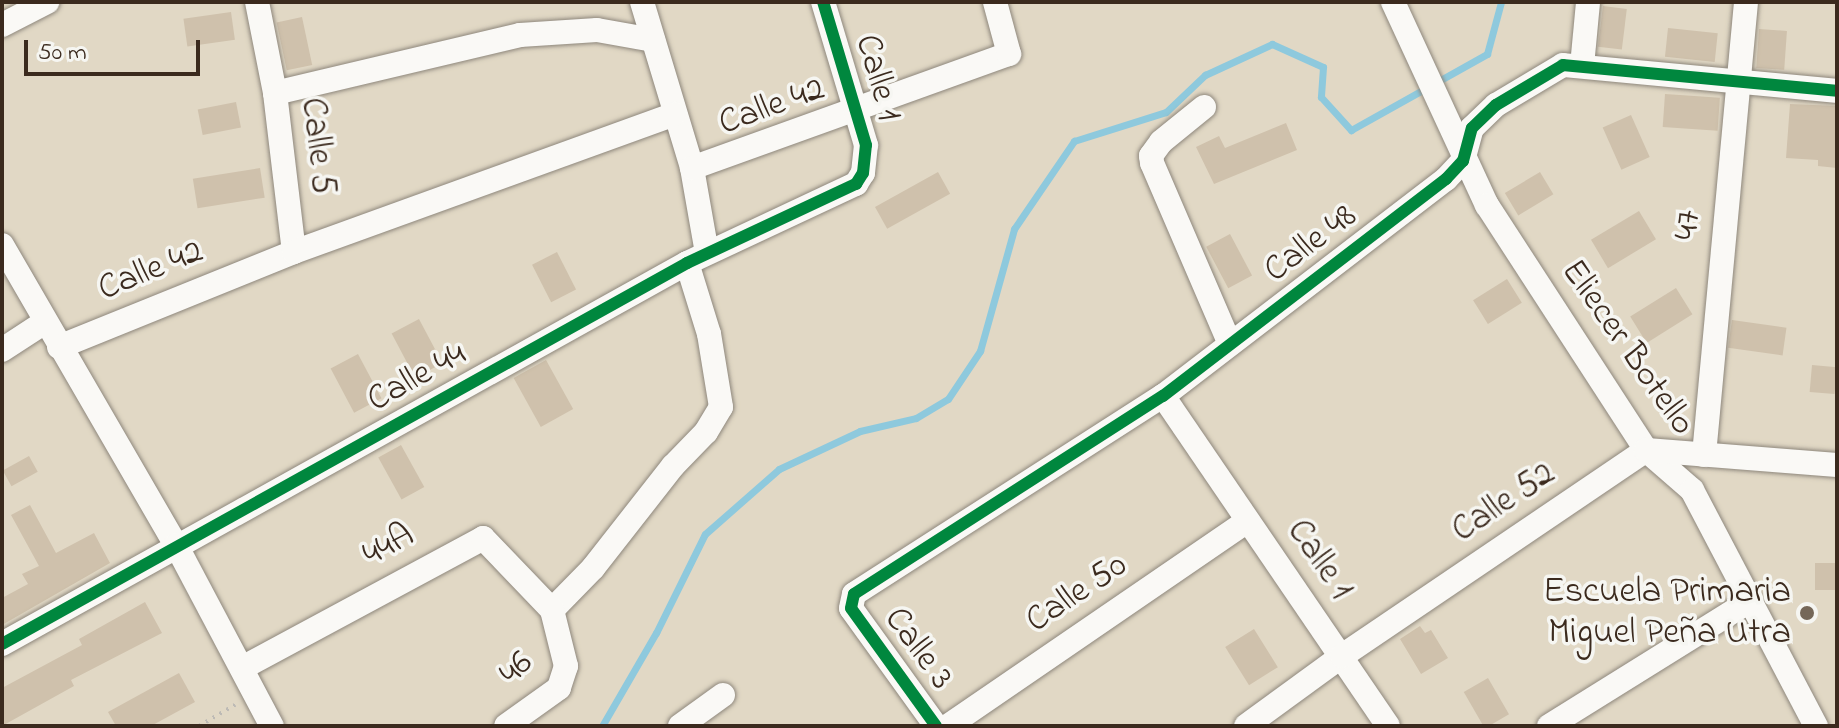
<!DOCTYPE html>
<meta charset="utf-8">
<style>
body{margin:0}
#map{position:relative;width:1839px;height:728px;overflow:hidden;background:#e1d8c5;font-family:"Indie Flower",sans-serif}
div>[style]{position:absolute}
.stream>*{height:7px;margin:-3.5px;padding:0 3.5px;transform-origin:3.5px;border-radius:3.5px;background:#8ec9dd}
.building>*{inset:0;background:#cfc1ac;transform-origin:0 0}
.path>*{height:4px;margin-top:-2px;transform-origin:0;background:repeating-linear-gradient(90deg,#bdbab5 0 2px,transparent 0 8px)}
.roads{filter:drop-shadow(0 0 2px #8e877c) drop-shadow(0 0 2px #8e877c)}
.minor>*{height:24px;margin:-12px;padding:0 12px;transform-origin:12px;border-radius:12px;background:#faf9f6}
.cycleway>*{height:12px;margin:-6px;padding:0 6px;transform-origin:6px;border-radius:6px;background:#00873e}
.dots>*{width:22px;height:22px;translate:-50% -50%;box-sizing:border-box;border:4px solid #f6f6f2;border-radius:50%}
span{translate:-50% -50%;white-space:nowrap;text-align:center;line-height:1.15;-webkit-text-stroke:7px #f6f6f2;paint-order:stroke}
.street-label{font-size:36px;color:#3b2a1e}
.poi-label{font-size:36px;color:#3b2a1e}
.right{translate:-100% -50%;text-align:right}
.frame{position:absolute;inset:0;border:4px solid #3b2a1e;pointer-events:none}
.scale{position:absolute;left:24px;top:40px;width:176px;height:36px;box-sizing:border-box;border:4px solid #3b2a1e;border-top:0;padding-left:10px;font-size:24px;line-height:28px;white-space:nowrap;color:#3b2a1e;-webkit-text-stroke:6px #f6f6f2;paint-order:stroke}
</style>
<div id="map">
<div class="stream">
<div style="left:602px;top:726px;width:108px;rotate:-59.9deg"></div>
<div style="left:656px;top:633px;width:110px;rotate:-63.7deg"></div>
<div style="left:705px;top:534px;width:98px;rotate:-41.3deg"></div>
<div style="left:779px;top:469px;width:89px;rotate:-25.1deg"></div>
<div style="left:860px;top:431px;width:57px;rotate:-13.1deg"></div>
<div style="left:916px;top:418px;width:37px;rotate:-31deg"></div>
<div style="left:948px;top:399px;width:58px;rotate:-56.3deg"></div>
<div style="left:980px;top:351px;width:127px;rotate:-74.4deg"></div>
<div style="left:1014px;top:229px;width:107px;rotate:-55.7deg"></div>
<div style="left:1074px;top:141px;width:96px;rotate:-17.5deg"></div>
<div style="left:1166px;top:112px;width:54px;rotate:-43.5deg"></div>
<div style="left:1205px;top:75px;width:74px;rotate:-24.8deg"></div>
<div style="left:1272px;top:44px;width:56px;rotate:24.3deg"></div>
<div style="left:1323px;top:67px;width:30px;rotate:94deg"></div>
<div style="left:1321px;top:97px;width:45px;rotate:47.7deg"></div>
<div style="left:1351px;top:130px;width:156px;rotate:-29.2deg"></div>
<div style="left:1487px;top:54px;width:54px;rotate:-74.9deg"></div>
</div>
<div class="building">
<div style="left:1603px;top:6px;width:24px;height:41px;rotate:7deg"></div>
<div style="left:231px;top:12px;width:28px;height:48px;rotate:82deg"></div>
<div style="left:302px;top:17px;width:49px;height:26px;rotate:78deg"></div>
<div style="left:1668px;top:28px;width:50px;height:29px;rotate:6deg"></div>
<div style="left:1759px;top:29px;width:28px;height:39px;rotate:4deg"></div>
<div style="left:1665px;top:94px;width:55px;height:33px;rotate:4deg"></div>
<div style="left:236px;top:102px;width:26px;height:39px;rotate:79deg"></div>
<div style="clip-path:polygon(1790px 104px,1837px 106px,1837px 168px,1818px 166px,1818px 160px,1786px 158px)"></div>
<div style="left:1631px;top:115px;width:46px;height:31px;rotate:66deg"></div>
<div style="clip-path:polygon(1286px 123px,1297px 150px,1214px 184px,1196px 147px,1219px 136px,1225px 148px)"></div>
<div style="left:260px;top:168px;width:30px;height:68px;rotate:81deg"></div>
<div style="left:938px;top:172px;width:25px;height:72px;rotate:61deg"></div>
<div style="left:1540px;top:172px;width:26px;height:41px;rotate:59deg"></div>
<div style="left:1639px;top:211px;width:33px;height:56px;rotate:59deg"></div>
<div style="left:1230px;top:234px;width:47px;height:27px;rotate:62deg"></div>
<div style="left:557px;top:252px;width:42px;height:28px;rotate:63deg"></div>
<div style="left:1507px;top:279px;width:28px;height:40px;rotate:58deg"></div>
<div style="left:1676px;top:288px;width:31px;height:54px;rotate:58deg"></div>
<div style="left:419px;top:319px;width:50px;height:31px;rotate:62deg"></div>
<div style="left:1732px;top:320px;width:55px;height:28px;rotate:8deg"></div>
<div style="left:358px;top:354px;width:50px;height:31px;rotate:62deg"></div>
<div style="left:546px;top:360px;width:56px;height:37px;rotate:61deg"></div>
<div style="left:1812px;top:365px;width:25px;height:27px;rotate:5deg"></div>
<div style="left:401px;top:445px;width:48px;height:26px;rotate:61deg"></div>
<div style="left:29px;top:456px;width:18px;height:30px;rotate:61deg"></div>
<div style="clip-path:polygon(30px 505px,56px 553px,94px 533px,110px 563px,2px 625px,2px 598px,28px 584px,22px 574px,39px 566px,11px 515px)"></div>
<div style="left:1837px;top:563px;width:27px;height:22px;rotate:90deg"></div>
<div style="clip-path:polygon(145px 602px,162px 633px,71px 680px,74px 686px,2px 726px,2px 688px,82px 645px,79px 639px)"></div>
<div style="clip-path:polygon(1420px 626px,1425px 633px,1431px 630px,1448px 658px,1421px 674px,1400px 639px)"></div>
<div style="left:1254px;top:629px;width:45px;height:34px;rotate:58deg"></div>
<div style="clip-path:polygon(179px 673px,195px 702px,151px 726px,116px 726px,108px 712px)"></div>
<div style="left:1488px;top:678px;width:42px;height:28px;rotate:60deg"></div>
</div>
<div class="path">
<div style="left:199px;top:726px;width:42px;rotate:-30.3deg"></div>
</div>
<div class="roads">
<div class="minor">
<div style="left:257px;top:2px;width:93px;rotate:78.8deg"></div>
<div style="left:275px;top:93px;width:160px;rotate:83.2deg"></div>
<div style="left:642px;top:2px;width:173px;rotate:73.2deg"></div>
<div style="left:692px;top:168px;width:86px;rotate:80deg"></div>
<div style="left:1393px;top:2px;width:224px;rotate:65.2deg"></div>
<div style="left:1487px;top:205px;width:292px;rotate:57deg"></div>
<div style="left:1646px;top:450px;width:61px;rotate:41deg"></div>
<div style="left:1692px;top:490px;width:267px;rotate:62.3deg"></div>
<div style="left:2px;top:25px;width:51px;rotate:-27.1deg"></div>
<div style="left:1582px;top:66px;width:64px;rotate:-84.6deg"></div>
<div style="left:275px;top:93px;width:252px;rotate:-13.3deg"></div>
<div style="left:520px;top:35px;width:77px;rotate:-3.7deg"></div>
<div style="left:597px;top:30px;width:57px;rotate:10.1deg"></div>
<div style="left:1204px;top:107px;width:55px;rotate:140.9deg"></div>
<div style="left:1161px;top:142px;width:17px;rotate:126deg"></div>
<div style="left:1151px;top:156px;width:7px;rotate:82deg"></div>
<div style="left:1152px;top:163px;width:197px;rotate:66.7deg"></div>
<div style="left:692px;top:168px;width:337px;rotate:-19.8deg"></div>
<div style="left:1009px;top:54px;width:54px;rotate:-105.1deg"></div>
<div style="left:2px;top:245px;width:347px;rotate:59.9deg"></div>
<div style="left:176px;top:545px;width:205px;rotate:62.1deg"></div>
<div style="left:59px;top:347px;width:253px;rotate:-22deg"></div>
<div style="left:294px;top:252px;width:405px;rotate:-19.9deg"></div>
<div style="left:2px;top:350px;width:51px;rotate:-33.1deg"></div>
<div style="left:1163px;top:396px;width:399px;rotate:55.7deg"></div>
<div style="left:1704px;top:455px;width:455px;rotate:-84.7deg"></div>
<div style="left:552px;top:610px;width:59px;rotate:-45.7deg"></div>
<div style="left:593px;top:568px;width:130px;rotate:-51.9deg"></div>
<div style="left:673px;top:466px;width:47px;rotate:-45.9deg"></div>
<div style="left:706px;top:432px;width:29px;rotate:-59deg"></div>
<div style="left:721px;top:407px;width:74px;rotate:-99.3deg"></div>
<div style="left:709px;top:334px;width:74px;rotate:-107.2deg"></div>
<div style="left:2px;top:644px;width:784px;rotate:-29.08deg"></div>
<div style="left:687px;top:263px;width:187px;rotate:-25.1deg"></div>
<div style="left:856px;top:184px;width:13px;rotate:-58deg"></div>
<div style="left:863px;top:173px;width:28px;rotate:-84deg"></div>
<div style="left:866px;top:145px;width:149px;rotate:-106.7deg"></div>
<div style="left:242px;top:668px;width:274px;rotate:-28.3deg"></div>
<div style="left:483px;top:538px;width:100px;rotate:46.2deg"></div>
<div style="left:552px;top:610px;width:58px;rotate:76deg"></div>
<div style="left:566px;top:666px;width:23px;rotate:108deg"></div>
<div style="left:559px;top:688px;width:65px;rotate:144.4deg"></div>
<div style="left:680px;top:726px;width:53px;rotate:-35.8deg"></div>
<div style="left:936px;top:726px;width:145px;rotate:-125.8deg"></div>
<div style="left:851px;top:608px;width:14px;rotate:-78deg"></div>
<div style="left:854px;top:594px;width:367px;rotate:-32.7deg"></div>
<div style="left:1163px;top:396px;width:357px;rotate:-37.5deg"></div>
<div style="left:1446px;top:179px;width:25px;rotate:-47deg"></div>
<div style="left:1463px;top:161px;width:34px;rotate:-75deg"></div>
<div style="left:1472px;top:128px;width:33px;rotate:-44deg"></div>
<div style="left:1496px;top:105px;width:78px;rotate:-30.8deg"></div>
<div style="left:1563px;top:65px;width:275px;rotate:5.4deg"></div>
<div style="left:948px;top:726px;width:363px;rotate:-34.4deg"></div>
<div style="left:1246px;top:726px;width:119px;rotate:-36.1deg"></div>
<div style="left:1342px;top:656px;width:367px;rotate:-34.1deg"></div>
<div style="left:1646px;top:450px;width:192px;rotate:4.5deg"></div>
<div style="left:1549px;top:726px;width:237px;rotate:-31.9deg"></div>
</div>
</div>
<div class="cycleway">
<div style="left:2px;top:644px;width:784px;rotate:-29.08deg"></div>
<div style="left:687px;top:263px;width:187px;rotate:-25.1deg"></div>
<div style="left:856px;top:184px;width:13px;rotate:-58deg"></div>
<div style="left:863px;top:173px;width:28px;rotate:-84deg"></div>
<div style="left:866px;top:145px;width:149px;rotate:-106.7deg"></div>
<div style="left:936px;top:726px;width:145px;rotate:-125.8deg"></div>
<div style="left:851px;top:608px;width:14px;rotate:-78deg"></div>
<div style="left:854px;top:594px;width:367px;rotate:-32.7deg"></div>
<div style="left:1163px;top:396px;width:357px;rotate:-37.5deg"></div>
<div style="left:1446px;top:179px;width:25px;rotate:-47deg"></div>
<div style="left:1463px;top:161px;width:34px;rotate:-75deg"></div>
<div style="left:1472px;top:128px;width:33px;rotate:-44deg"></div>
<div style="left:1496px;top:105px;width:78px;rotate:-30.8deg"></div>
<div style="left:1563px;top:65px;width:275px;rotate:5.4deg"></div>
</div>
<div class="dots">
<div style="left:1807px;top:613px;background:#756758"></div>
</div>
<div class="street-label">
<span style="left:877px;top:78px;rotate:74deg">Calle 1</span>
<span style="left:772px;top:107px;rotate:-20deg">Calle 42</span>
<span style="left:317px;top:146px;rotate:83deg">Calle 5</span>
<span style="left:1689px;top:225px;rotate:-85deg">47</span>
<span style="left:1311px;top:244px;rotate:-37deg">Calle 48</span>
<span style="left:151px;top:271px;rotate:-22deg">Calle 42</span>
<span style="left:1627px;top:348px;rotate:55deg">Eliecer Botello</span>
<span style="left:417px;top:378px;rotate:-29deg">Calle 44</span>
<span style="left:1504px;top:503px;rotate:-34deg">Calle 52</span>
<span style="left:389px;top:546px;rotate:-29deg">44A</span>
<span style="left:1319px;top:560px;rotate:55deg">Calle 1</span>
<span style="left:1077px;top:594px;rotate:-34deg">Calle 50</span>
<span style="left:918px;top:649px;rotate:54deg">Calle 3</span>
<span style="left:517px;top:669px;rotate:-45deg">46</span>
</div>
<div class="poi-label">
<span class="right" style="left:1791px;top:613px">Escuela Primaria<br>Miguel Peña Utra</span>
</div>
<div class="frame"></div>
<div class="scale">50 m</div>
</div>
